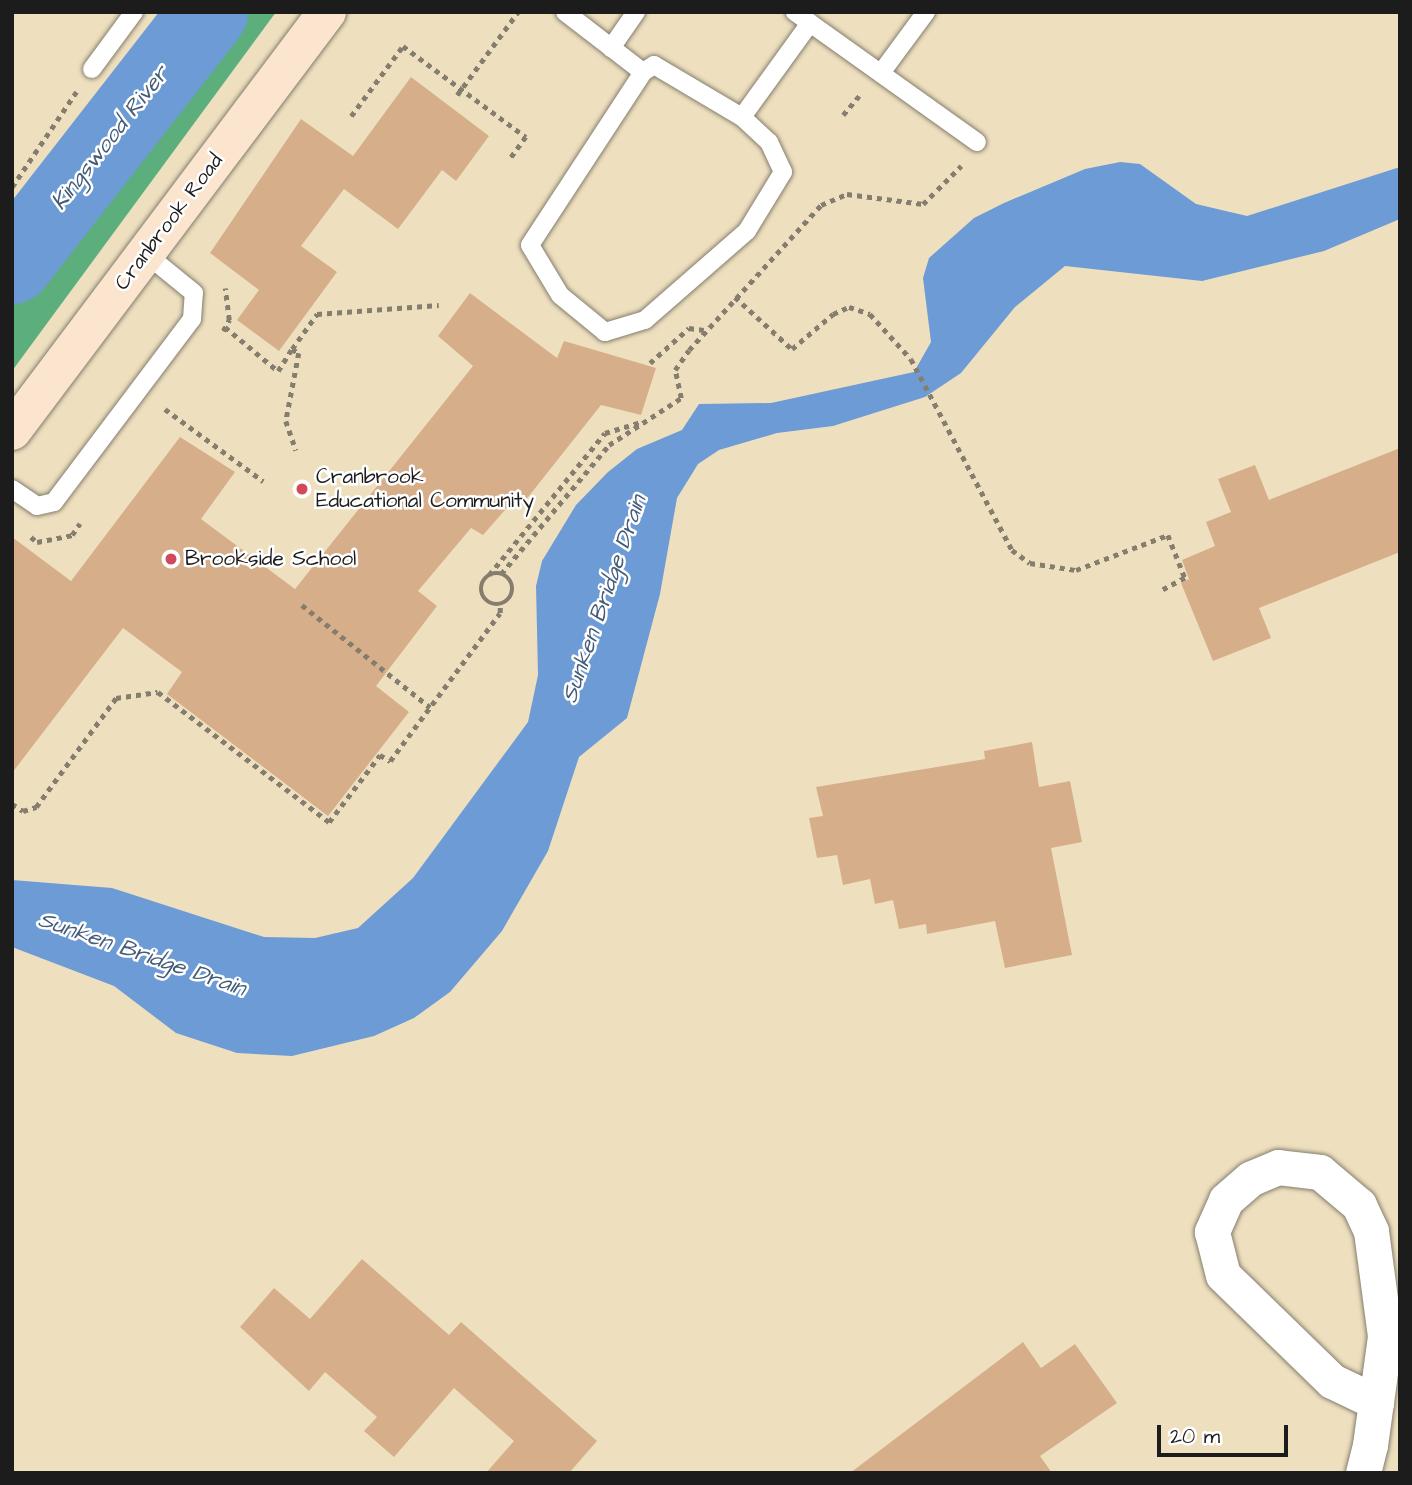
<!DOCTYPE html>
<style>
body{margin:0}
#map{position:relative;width:1412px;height:1485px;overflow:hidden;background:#eee0bf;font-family:"Architects Daughter",sans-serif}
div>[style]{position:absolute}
.forest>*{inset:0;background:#5caf7c}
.water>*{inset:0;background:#6c9bd5}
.river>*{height:79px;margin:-39.5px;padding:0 39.5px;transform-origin:39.5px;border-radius:39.5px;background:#6c9bd5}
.building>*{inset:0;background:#d6af8a}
.path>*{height:4.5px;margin-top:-2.25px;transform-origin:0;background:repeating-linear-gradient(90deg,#857e6e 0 5px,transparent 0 10px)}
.path>.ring{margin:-2.25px;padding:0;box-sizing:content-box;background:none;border:4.5px solid #857e6e;border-radius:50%}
.roads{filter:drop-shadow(0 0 2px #857e6e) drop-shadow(0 0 2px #857e6e)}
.lane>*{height:18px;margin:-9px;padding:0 9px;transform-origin:9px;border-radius:9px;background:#fff}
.street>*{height:35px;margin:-17.5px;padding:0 17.5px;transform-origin:17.5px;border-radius:17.5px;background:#fff}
.secondary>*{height:38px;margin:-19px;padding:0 19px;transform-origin:19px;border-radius:19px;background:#fbe5cf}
.dots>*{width:19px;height:19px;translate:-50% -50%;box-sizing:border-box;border:4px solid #fff;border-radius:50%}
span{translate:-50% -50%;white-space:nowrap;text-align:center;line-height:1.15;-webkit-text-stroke:5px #fff;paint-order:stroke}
.street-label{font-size:21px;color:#1c1c1c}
.poi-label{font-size:21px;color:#1c1c1c}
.left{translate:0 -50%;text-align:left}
.water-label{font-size:23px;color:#445c78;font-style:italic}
.frame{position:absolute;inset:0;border:14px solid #1c1c1c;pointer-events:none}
.scale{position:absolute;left:1157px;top:1425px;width:131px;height:32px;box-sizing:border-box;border:4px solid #1c1c1c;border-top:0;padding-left:9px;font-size:21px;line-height:24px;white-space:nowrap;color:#1c1c1c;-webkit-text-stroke:5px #fff;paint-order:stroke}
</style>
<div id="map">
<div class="forest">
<div style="clip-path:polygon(166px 12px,276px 12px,12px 371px,12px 211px)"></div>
</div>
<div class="water">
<div style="clip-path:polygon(1120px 162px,1140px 164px,1196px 204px,1247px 216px,1400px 167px,1400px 219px,1324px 251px,1202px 281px,1065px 266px,1015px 307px,961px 373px,925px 397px,833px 426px,777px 433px,719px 450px,698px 464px,677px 498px,660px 594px,627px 718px,579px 757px,548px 851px,502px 931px,450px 992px,414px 1018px,374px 1036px,292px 1056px,237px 1053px,176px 1033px,114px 986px,12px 947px,12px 880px,112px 888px,264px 937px,315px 938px,358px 928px,413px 878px,528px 722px,538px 675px,536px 586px,542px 561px,576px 505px,608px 472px,637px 449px,682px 430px,699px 404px,771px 403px,914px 372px,931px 342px,923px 278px,929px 258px,974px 218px,1004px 203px,1085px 169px)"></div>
</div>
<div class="river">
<div style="left:12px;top:264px;width:319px;rotate:-52.1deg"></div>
</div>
<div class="building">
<div style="clip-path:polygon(411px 77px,489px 136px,456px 181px,442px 170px,398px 229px,344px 189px,301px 246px,337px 272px,279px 351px,237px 320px,259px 290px,210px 253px,301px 119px,353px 156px)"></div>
<div style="clip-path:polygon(470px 293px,557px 358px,564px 341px,656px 368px,641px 415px,601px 405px,521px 506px,512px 502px,483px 535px,471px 528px,418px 591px,437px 606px,376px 686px,409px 712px,328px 816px,167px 694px,182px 672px,123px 628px,12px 773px,12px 537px,71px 581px,180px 437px,235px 472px,201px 519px,295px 589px,473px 366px,438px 336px)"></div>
<div style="clip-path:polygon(1400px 448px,1400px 552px,1259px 608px,1271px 638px,1213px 661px,1181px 583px,1189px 579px,1182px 560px,1215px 546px,1206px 522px,1231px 512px,1218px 479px,1255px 465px,1269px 500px)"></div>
<div style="clip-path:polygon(1032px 742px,1039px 787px,1070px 781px,1082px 842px,1051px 848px,1072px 955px,1005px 968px,995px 921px,927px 934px,926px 924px,899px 929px,893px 900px,875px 904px,870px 879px,843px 885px,837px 855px,817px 858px,809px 818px,823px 816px,816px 787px,985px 759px,984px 751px)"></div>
<div style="clip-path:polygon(362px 1259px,449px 1335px,461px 1322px,597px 1441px,569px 1473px,486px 1473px,514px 1441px,454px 1388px,394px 1457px,364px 1431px,377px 1417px,325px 1372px,309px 1391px,240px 1327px,274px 1288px,310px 1319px)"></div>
<div style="clip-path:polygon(1023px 1342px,1041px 1368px,1075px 1344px,1117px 1403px,1040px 1456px,1052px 1473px,850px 1473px)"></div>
</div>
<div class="path">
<div style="left:457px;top:95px;width:103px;rotate:-53.7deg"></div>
<div style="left:843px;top:115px;width:25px;rotate:-50deg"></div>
<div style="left:351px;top:116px;width:87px;rotate:-53.4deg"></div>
<div style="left:403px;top:46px;width:153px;rotate:36.5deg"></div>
<div style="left:526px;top:137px;width:29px;rotate:126deg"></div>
<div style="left:12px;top:187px;width:115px;rotate:-56deg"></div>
<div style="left:735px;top:297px;width:77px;rotate:42.4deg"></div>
<div style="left:792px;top:349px;width:54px;rotate:-40.5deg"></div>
<div style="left:833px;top:314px;width:17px;rotate:-24deg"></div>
<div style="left:849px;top:307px;width:22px;rotate:18deg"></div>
<div style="left:870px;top:314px;width:61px;rotate:47.7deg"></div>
<div style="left:911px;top:359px;width:216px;rotate:62.1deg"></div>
<div style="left:1012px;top:550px;width:22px;rotate:36deg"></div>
<div style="left:1030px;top:563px;width:47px;rotate:8.7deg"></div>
<div style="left:1076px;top:570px;width:98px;rotate:-20.8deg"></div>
<div style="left:1168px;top:535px;width:46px;rotate:68.4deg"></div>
<div style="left:1185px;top:578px;width:27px;rotate:152deg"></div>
<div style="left:225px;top:327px;width:69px;rotate:39.7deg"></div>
<div style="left:278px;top:371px;width:26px;rotate:-58deg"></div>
<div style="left:292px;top:349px;width:8px;rotate:30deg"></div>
<div style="left:299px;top:353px;width:69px;rotate:100.8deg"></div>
<div style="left:286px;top:421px;width:31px;rotate:71deg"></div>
<div style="left:223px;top:331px;width:13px;rotate:-61deg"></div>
<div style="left:229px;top:320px;width:32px;rotate:-97deg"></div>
<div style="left:292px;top:349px;width:43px;rotate:-54.5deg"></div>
<div style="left:317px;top:314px;width:122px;rotate:-4.2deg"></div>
<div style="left:650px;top:363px;width:52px;rotate:-41.9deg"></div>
<div style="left:689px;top:328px;width:15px;rotate:8deg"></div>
<div style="left:165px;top:409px;width:122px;rotate:36.3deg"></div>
<div style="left:31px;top:537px;width:8px;rotate:40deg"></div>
<div style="left:37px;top:542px;width:36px;rotate:-11deg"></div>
<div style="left:72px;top:535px;width:14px;rotate:-56deg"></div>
<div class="ring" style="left:481px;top:573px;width:27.5px;height:27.5px"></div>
<div style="left:501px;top:574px;width:168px;rotate:-50.1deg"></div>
<div style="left:609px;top:445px;width:86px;rotate:-33.1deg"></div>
<div style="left:681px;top:398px;width:29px;rotate:-102deg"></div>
<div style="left:675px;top:370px;width:24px;rotate:-55deg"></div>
<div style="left:689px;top:350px;width:196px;rotate:-47.7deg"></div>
<div style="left:821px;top:205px;width:28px;rotate:-23deg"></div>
<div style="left:847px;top:194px;width:77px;rotate:7.5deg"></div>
<div style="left:923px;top:204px;width:54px;rotate:-45deg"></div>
<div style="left:489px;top:575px;width:183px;rotate:-50.8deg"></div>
<div style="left:605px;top:433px;width:38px;rotate:-17deg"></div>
<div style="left:302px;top:605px;width:164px;rotate:38.6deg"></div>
<div style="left:12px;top:804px;width:13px;rotate:32deg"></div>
<div style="left:23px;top:811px;width:14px;rotate:-17deg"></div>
<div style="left:36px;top:807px;width:135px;rotate:-53.7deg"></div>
<div style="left:116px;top:698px;width:42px;rotate:-8.1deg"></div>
<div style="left:158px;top:692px;width:215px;rotate:37.2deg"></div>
<div style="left:329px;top:822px;width:84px;rotate:-52.7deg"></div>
<div style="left:380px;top:755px;width:12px;rotate:31deg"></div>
<div style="left:390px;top:761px;width:184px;rotate:-53.4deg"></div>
<div style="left:500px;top:613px;width:8px;rotate:-90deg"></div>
</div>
<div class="roads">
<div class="lane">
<div style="left:565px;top:12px;width:98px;rotate:37.6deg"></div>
<div style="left:810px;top:23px;width:205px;rotate:35.5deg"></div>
<div style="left:611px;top:48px;width:44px;rotate:-55.2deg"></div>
<div style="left:654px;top:65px;width:102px;rotate:30.6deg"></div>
<div style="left:742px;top:117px;width:37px;rotate:43deg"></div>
<div style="left:769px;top:142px;width:33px;rotate:65deg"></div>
<div style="left:783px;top:172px;width:69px;rotate:121.4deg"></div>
<div style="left:747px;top:231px;width:135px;rotate:138.9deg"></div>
<div style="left:645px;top:320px;width:42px;rotate:163.3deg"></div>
<div style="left:605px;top:332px;width:58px;rotate:-140.6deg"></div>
<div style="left:560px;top:295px;width:58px;rotate:-121deg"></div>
<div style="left:530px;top:245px;width:207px;rotate:-56.8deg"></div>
<div style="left:643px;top:72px;width:13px;rotate:-32deg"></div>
<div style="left:92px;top:69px;width:71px;rotate:-53.6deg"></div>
<div style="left:881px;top:73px;width:76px;rotate:-53.6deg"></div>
<div style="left:742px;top:117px;width:116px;rotate:-54.1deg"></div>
<div style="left:810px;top:23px;width:19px;rotate:-144deg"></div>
<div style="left:12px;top:489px;width:30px;rotate:34deg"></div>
<div style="left:37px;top:506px;width:17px;rotate:-13deg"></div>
<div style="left:54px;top:502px;width:229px;rotate:-53deg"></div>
<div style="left:192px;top:319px;width:26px;rotate:-86deg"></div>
<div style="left:194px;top:293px;width:63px;rotate:-140.8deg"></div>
</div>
<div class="street">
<div style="left:1363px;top:1473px;width:29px;rotate:-76deg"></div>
<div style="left:1370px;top:1445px;width:43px;rotate:-82.1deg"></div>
<div style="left:1376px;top:1402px;width:67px;rotate:-82.2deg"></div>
<div style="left:1385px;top:1336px;width:106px;rotate:-97.6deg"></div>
<div style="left:1371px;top:1231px;width:29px;rotate:-115deg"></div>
<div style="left:1359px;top:1205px;width:51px;rotate:-139.8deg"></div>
<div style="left:1320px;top:1172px;width:42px;rotate:-173.2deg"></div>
<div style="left:1278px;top:1167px;width:30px;rotate:157deg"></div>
<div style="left:1250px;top:1179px;width:32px;rotate:139deg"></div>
<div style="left:1226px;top:1200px;width:35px;rotate:114deg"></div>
<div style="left:1212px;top:1232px;width:44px;rotate:75.7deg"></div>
<div style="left:1223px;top:1275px;width:152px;rotate:44.2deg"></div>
<div style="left:1332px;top:1381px;width:49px;rotate:25.5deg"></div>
</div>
<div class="secondary">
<div style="left:12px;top:431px;width:524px;rotate:-53.06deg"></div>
</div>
</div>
<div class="dots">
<div style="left:302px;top:489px;background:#d1495b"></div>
<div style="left:171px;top:559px;background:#d1495b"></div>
</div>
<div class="street-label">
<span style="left:169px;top:222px;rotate:-53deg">Cranbrook Road</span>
</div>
<div class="poi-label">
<span class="left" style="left:316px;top:489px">Cranbrook<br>Educational Community</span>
<span class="left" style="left:185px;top:559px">Brookside School</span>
</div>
<div class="water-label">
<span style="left:110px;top:138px;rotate:-52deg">Kingswood River</span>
<span style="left:604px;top:599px;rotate:-71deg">Sunken Bridge Drain</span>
<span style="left:142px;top:954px;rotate:19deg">Sunken Bridge Drain</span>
</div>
<div class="frame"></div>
<div class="scale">20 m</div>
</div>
